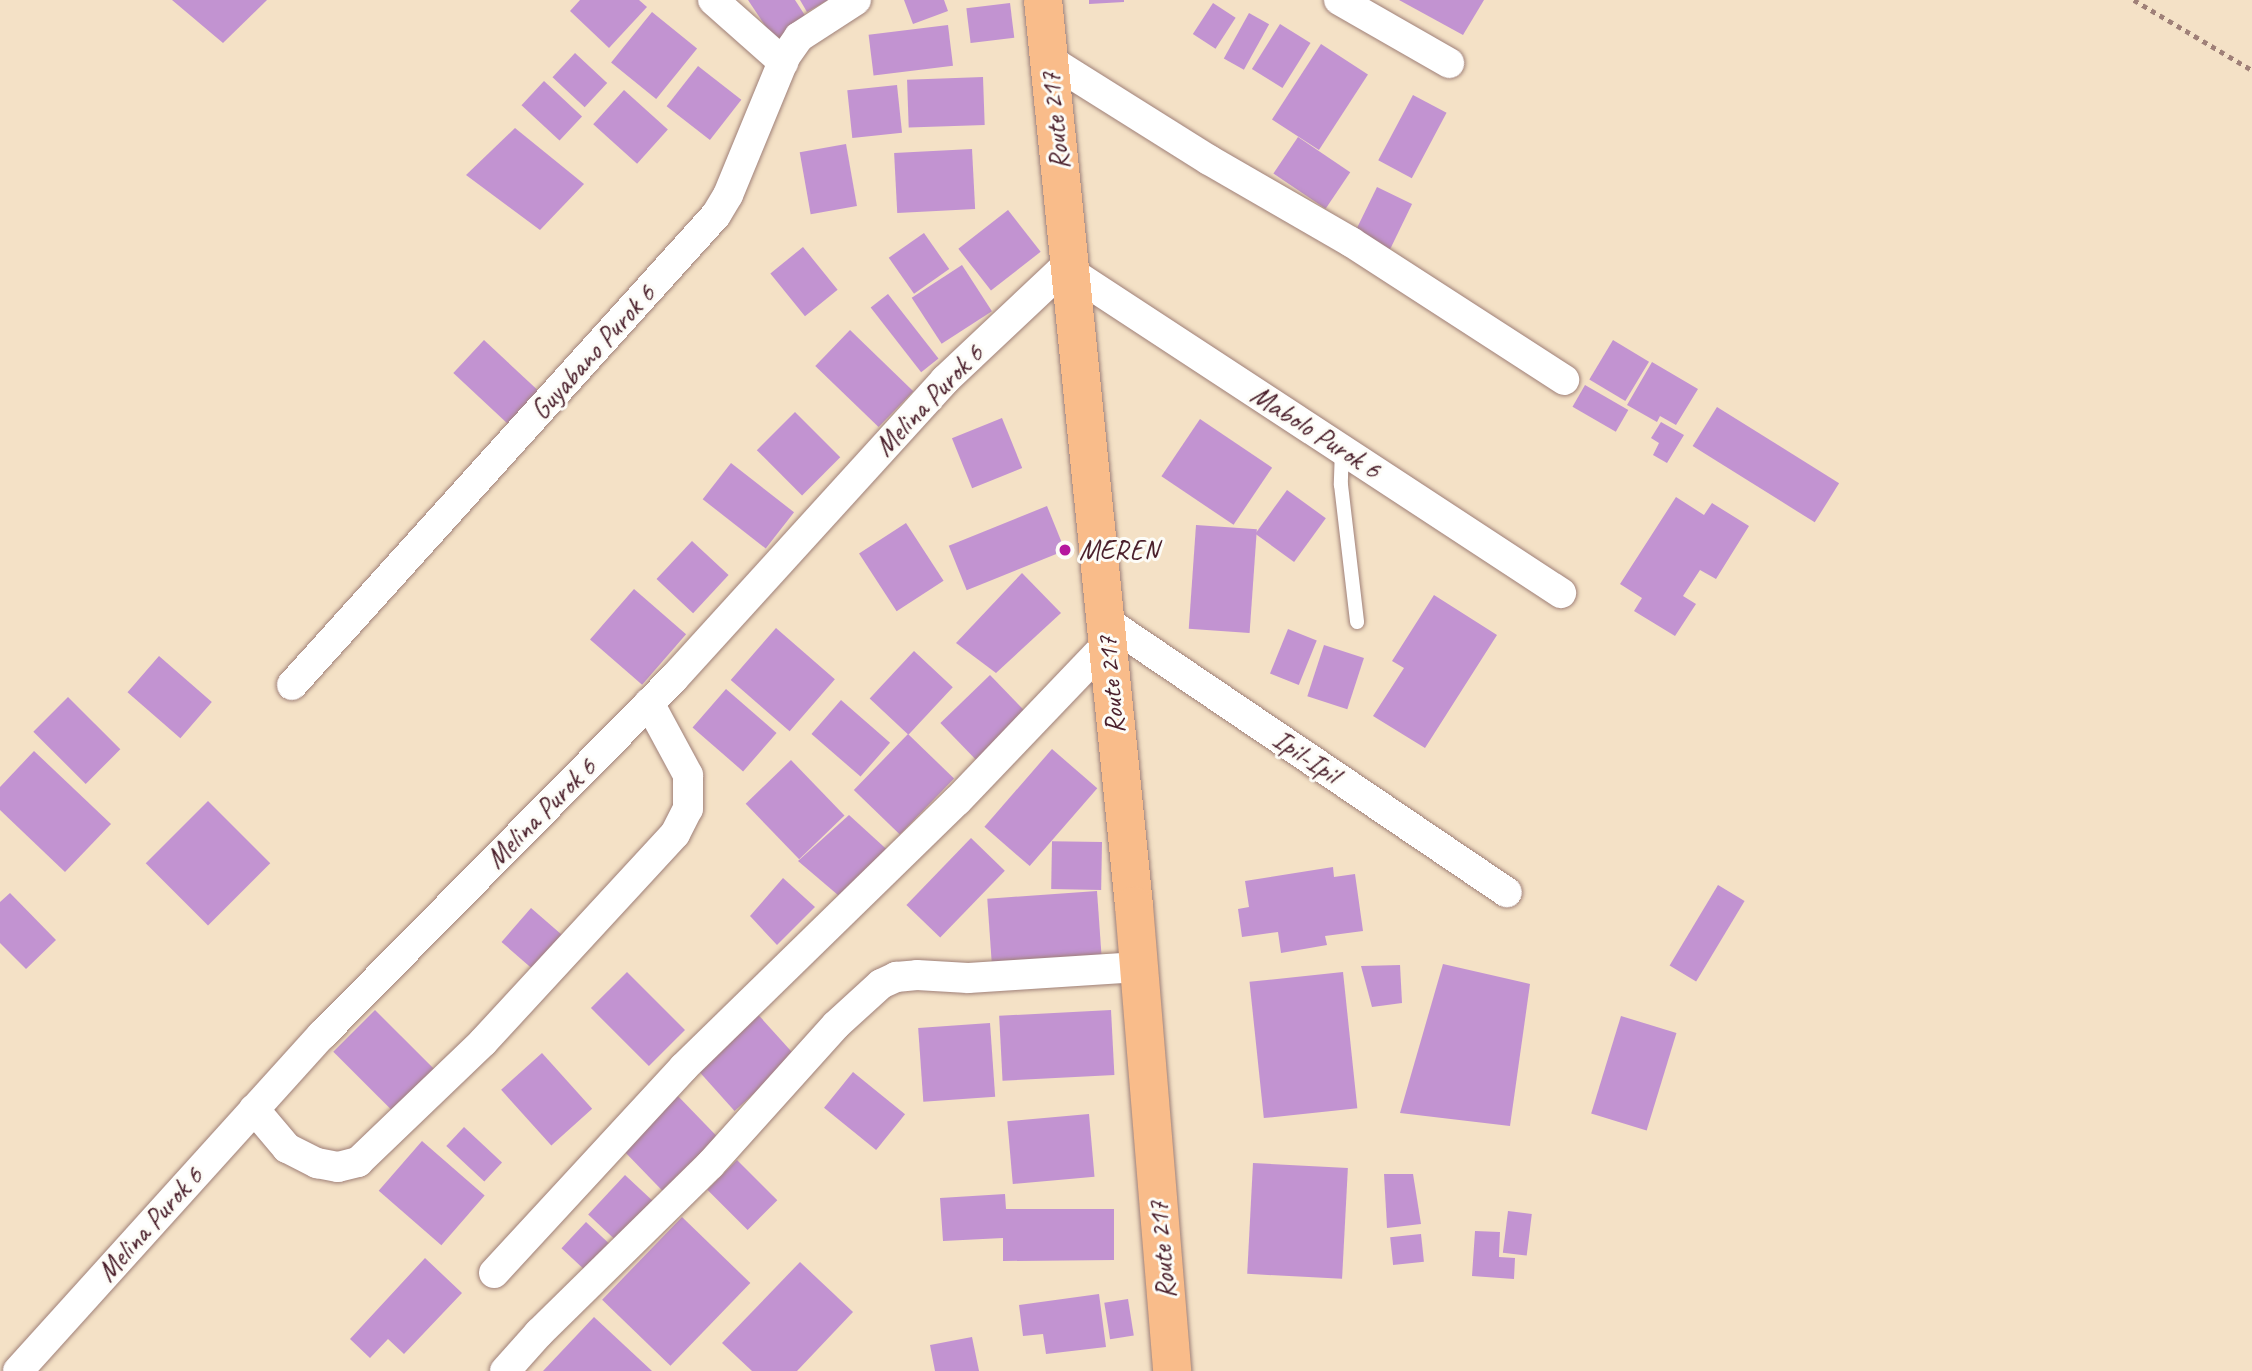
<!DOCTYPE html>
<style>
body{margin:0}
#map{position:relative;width:2252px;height:1371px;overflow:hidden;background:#f4e1c6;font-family:Caveat,sans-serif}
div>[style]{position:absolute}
.building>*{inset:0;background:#c293d1;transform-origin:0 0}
.path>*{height:4.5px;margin-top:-2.25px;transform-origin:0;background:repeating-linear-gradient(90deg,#9f8078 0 5px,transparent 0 10px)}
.roads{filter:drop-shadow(0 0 2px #9f8078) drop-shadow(0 0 2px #9f8078)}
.service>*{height:14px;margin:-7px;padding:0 7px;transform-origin:7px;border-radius:7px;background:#fff}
.minor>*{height:30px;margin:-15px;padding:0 15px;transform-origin:15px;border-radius:15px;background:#fff}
.primary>*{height:38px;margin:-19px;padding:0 19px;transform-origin:19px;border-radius:19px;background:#f9bc8a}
.dots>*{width:19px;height:19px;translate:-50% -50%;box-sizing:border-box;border:4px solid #fdfcf7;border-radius:50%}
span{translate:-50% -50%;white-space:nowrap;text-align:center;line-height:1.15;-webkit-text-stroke:6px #fdfcf7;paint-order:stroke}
.street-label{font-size:28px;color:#4a1f2b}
.poi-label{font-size:28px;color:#4a1f2b}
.left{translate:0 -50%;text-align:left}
</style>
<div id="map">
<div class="building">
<div style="clip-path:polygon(172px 0,267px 0,223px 43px)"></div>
<div style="clip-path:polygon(580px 0,639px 0,647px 7px,609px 48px,570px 11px)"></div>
<div style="clip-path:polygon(748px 0,795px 0,808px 20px,776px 42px)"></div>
<div style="clip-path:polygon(800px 0,828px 0,807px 12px)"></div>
<div style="clip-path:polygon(904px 0,944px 0,948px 11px,913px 24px)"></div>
<div style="clip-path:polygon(1089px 0,1124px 0,1124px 2px,1089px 4px)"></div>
<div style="clip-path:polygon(1399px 0,1484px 0,1463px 35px)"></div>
<div style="left:1010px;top:3px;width:35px;height:44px;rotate:83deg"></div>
<div style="left:1213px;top:3px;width:27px;height:37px;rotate:33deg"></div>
<div style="left:652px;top:12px;width:58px;height:65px;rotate:39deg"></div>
<div style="left:1249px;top:13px;width:23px;height:52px;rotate:29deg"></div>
<div style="left:1280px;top:24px;width:36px;height:53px;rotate:32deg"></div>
<div style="left:948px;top:25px;width:41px;height:80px;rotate:83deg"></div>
<div style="left:1321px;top:44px;width:56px;height:90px;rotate:33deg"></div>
<div style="left:575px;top:53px;width:44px;height:33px;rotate:43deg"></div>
<div style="left:698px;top:66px;width:55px;height:51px;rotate:38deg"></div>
<div style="left:983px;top:77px;width:48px;height:76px;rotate:88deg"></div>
<div style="left:544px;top:81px;width:52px;height:33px;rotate:43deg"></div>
<div style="left:897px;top:85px;width:48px;height:50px;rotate:84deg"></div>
<div style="left:624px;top:90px;width:59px;height:46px;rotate:42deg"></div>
<div style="left:1413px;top:95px;width:38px;height:74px;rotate:28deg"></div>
<div style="clip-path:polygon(515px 128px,584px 184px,540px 230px,466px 175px)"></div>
<div style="left:1298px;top:137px;width:63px;height:44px;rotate:34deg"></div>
<div style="left:846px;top:144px;width:63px;height:47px;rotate:80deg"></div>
<div style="left:972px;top:149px;width:60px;height:78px;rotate:87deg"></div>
<div style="left:1377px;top:187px;width:39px;height:54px;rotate:26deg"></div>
<div style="left:1008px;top:210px;width:53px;height:63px;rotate:52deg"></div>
<div style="left:924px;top:233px;width:44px;height:43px;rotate:55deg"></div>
<div style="left:803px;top:247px;width:55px;height:42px;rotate:51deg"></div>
<div style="left:962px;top:265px;width:55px;height:60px;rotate:57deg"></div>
<div style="left:888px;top:294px;width:82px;height:22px;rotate:52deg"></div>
<div style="left:850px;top:330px;width:88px;height:50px;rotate:44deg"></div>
<div style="left:484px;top:340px;width:74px;height:45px;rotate:43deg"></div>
<div style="left:1613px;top:340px;width:42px;height:46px;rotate:31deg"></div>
<div style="clip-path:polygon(1652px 362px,1698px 389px,1676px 425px,1660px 416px,1657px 422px,1627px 405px)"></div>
<div style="left:1585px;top:385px;width:50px;height:25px;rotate:30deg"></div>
<div style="left:1717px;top:407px;width:144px;height:46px;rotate:32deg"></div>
<div style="left:795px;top:412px;width:64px;height:54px;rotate:45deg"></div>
<div style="left:1002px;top:418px;width:54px;height:54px;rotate:68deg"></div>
<div style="left:1200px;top:419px;width:87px;height:69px;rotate:34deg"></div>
<div style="clip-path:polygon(1661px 422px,1684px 435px,1667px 463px,1653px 455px,1659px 443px,1651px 438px)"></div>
<div style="left:731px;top:463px;width:80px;height:46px;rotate:38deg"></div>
<div style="left:1287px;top:490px;width:48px;height:54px;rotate:36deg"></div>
<div style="clip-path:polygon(1676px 497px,1704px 515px,1712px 503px,1749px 526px,1716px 579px,1700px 570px,1683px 596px,1696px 604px,1675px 636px,1634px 611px,1642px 598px,1620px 584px)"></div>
<div style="left:1047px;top:506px;width:48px;height:106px;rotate:68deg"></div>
<div style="left:906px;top:523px;width:69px;height:56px;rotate:57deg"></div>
<div style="left:1196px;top:525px;width:61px;height:104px;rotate:4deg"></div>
<div style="left:692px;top:541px;width:50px;height:52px;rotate:43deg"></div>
<div style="clip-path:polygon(1022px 573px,1061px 613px,996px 673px,956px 643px)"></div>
<div style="left:634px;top:589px;width:69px;height:67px;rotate:41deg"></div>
<div style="clip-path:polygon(1434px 595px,1497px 635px,1425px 748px,1373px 716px,1404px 668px,1392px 661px)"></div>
<div style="left:776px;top:628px;width:78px;height:69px;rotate:41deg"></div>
<div style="left:1288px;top:629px;width:31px;height:48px;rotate:22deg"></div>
<div style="left:1324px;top:645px;width:42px;height:54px;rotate:18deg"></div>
<div style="left:914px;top:651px;width:53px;height:65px;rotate:43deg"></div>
<div style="left:159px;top:656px;width:70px;height:48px;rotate:41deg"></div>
<div style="left:990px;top:675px;width:62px;height:69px;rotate:46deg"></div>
<div style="left:726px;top:689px;width:67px;height:51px;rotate:41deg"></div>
<div style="left:68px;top:697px;width:74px;height:49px;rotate:45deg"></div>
<div style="left:841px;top:700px;width:65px;height:45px;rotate:41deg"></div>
<div style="left:908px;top:734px;width:64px;height:78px;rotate:44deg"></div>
<div style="left:1052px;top:749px;width:60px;height:103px;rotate:41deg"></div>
<div style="clip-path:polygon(34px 751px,111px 824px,65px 872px,0 810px,0 787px)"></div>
<div style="left:791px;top:760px;width:77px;height:63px;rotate:46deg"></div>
<div style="left:208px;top:801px;width:88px;height:88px;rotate:45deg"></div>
<div style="clip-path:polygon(849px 815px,894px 856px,845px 901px,798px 861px)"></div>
<div style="left:971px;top:838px;width:47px;height:93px;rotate:44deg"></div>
<div style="left:1102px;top:842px;width:48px;height:50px;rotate:91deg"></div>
<div style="clip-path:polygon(1333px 867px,1334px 877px,1355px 874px,1363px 931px,1325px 936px,1327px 945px,1281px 953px,1278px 932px,1242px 937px,1238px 909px,1249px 907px,1245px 881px)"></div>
<div style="clip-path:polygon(783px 878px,815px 907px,777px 945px,750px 916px)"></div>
<div style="left:1718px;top:885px;width:31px;height:94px;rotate:31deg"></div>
<div style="left:1097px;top:891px;width:67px;height:110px;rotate:86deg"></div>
<div style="clip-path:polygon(10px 893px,56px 940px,26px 969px,0 943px,0 902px)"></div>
<div style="left:531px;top:908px;width:45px;height:45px;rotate:41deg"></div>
<div style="clip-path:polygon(1443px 964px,1530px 984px,1510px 1126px,1400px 1113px)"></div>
<div style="clip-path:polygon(1400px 965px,1402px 1003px,1372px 1007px,1361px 966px)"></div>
<div style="left:627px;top:972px;width:82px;height:51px;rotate:45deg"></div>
<div style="left:1343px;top:972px;width:137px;height:94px;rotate:84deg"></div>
<div style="left:375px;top:1010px;width:91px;height:59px;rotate:45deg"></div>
<div style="left:754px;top:1010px;width:62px;height:82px;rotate:48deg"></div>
<div style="left:1111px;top:1010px;width:65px;height:112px;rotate:87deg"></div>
<div style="left:1621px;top:1016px;width:58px;height:102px;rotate:17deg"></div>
<div style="left:990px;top:1023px;width:74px;height:72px;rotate:86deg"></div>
<div style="left:542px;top:1053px;width:75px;height:55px;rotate:48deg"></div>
<div style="left:853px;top:1072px;width:67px;height:46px;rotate:39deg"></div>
<div style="left:675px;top:1093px;width:62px;height:77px;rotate:46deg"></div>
<div style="left:1089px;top:1114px;width:63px;height:82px;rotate:85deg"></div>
<div style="left:464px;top:1127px;width:52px;height:26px;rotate:43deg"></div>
<div style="left:422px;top:1141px;width:83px;height:66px;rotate:41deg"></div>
<div style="left:737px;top:1160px;width:57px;height:42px;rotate:45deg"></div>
<div style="left:1253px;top:1163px;width:95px;height:111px;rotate:3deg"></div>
<div style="clip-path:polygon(1384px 1174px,1413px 1174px,1421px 1224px,1387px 1228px)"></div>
<div style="left:625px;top:1175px;width:48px;height:54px;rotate:43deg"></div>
<div style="clip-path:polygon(1005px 1194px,1006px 1209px,1114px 1209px,1114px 1260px,1003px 1261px,1003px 1238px,943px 1241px,940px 1198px)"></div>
<div style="left:1508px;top:1211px;width:24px;height:42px;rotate:7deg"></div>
<div style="left:682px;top:1217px;width:95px;height:115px;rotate:44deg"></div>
<div style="left:586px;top:1222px;width:33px;height:36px;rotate:43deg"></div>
<div style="clip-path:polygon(1475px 1231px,1500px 1232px,1499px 1257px,1515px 1258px,1514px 1279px,1472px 1276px)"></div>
<div style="left:1421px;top:1234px;width:28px;height:31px;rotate:84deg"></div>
<div style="clip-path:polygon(425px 1258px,462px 1293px,404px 1354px,388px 1339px,370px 1358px,350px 1339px)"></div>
<div style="clip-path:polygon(800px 1262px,853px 1312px,797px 1371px,752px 1371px,722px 1343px)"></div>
<div style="clip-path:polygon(1099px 1294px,1106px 1347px,1046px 1354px,1043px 1334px,1023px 1336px,1019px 1305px)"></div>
<div style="left:1128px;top:1299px;width:37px;height:24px;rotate:81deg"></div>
<div style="clip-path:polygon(594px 1317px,652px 1371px,543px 1371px)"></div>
<div style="clip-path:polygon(972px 1337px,979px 1371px,935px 1371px,930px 1345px)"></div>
</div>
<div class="path">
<div style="left:2134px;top:0;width:137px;rotate:30.7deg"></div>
</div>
<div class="roads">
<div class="service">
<div style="left:1342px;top:449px;width:36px;rotate:92deg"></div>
<div style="left:1341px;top:485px;width:138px;rotate:83.3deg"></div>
</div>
<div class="minor">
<div style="left:713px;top:0;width:94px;rotate:41.5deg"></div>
<div style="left:1339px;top:0;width:127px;rotate:29.8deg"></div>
<div style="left:1048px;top:59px;width:190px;rotate:32.1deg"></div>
<div style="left:1209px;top:160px;width:164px;rotate:30deg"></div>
<div style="left:1351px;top:242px;width:254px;rotate:32.9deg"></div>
<div style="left:1071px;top:272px;width:586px;rotate:33.23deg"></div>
<div style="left:1106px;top:621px;width:484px;rotate:34.1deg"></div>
<div style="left:292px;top:685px;width:633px;rotate:-47.95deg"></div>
<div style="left:716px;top:215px;width:23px;rotate:-59deg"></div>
<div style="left:728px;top:195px;width:149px;rotate:-67.6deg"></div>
<div style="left:785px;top:57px;width:24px;rotate:-55deg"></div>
<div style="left:799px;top:37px;width:68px;rotate:-33deg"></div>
<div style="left:254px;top:1109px;width:51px;rotate:49.8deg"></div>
<div style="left:287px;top:1148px;width:34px;rotate:27deg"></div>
<div style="left:317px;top:1163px;width:21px;rotate:11deg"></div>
<div style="left:338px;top:1167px;width:21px;rotate:-14deg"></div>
<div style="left:358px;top:1162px;width:173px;rotate:-43.8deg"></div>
<div style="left:483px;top:1042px;width:283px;rotate:-47.3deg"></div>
<div style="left:675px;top:834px;width:28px;rotate:-63deg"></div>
<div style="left:688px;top:809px;width:34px;rotate:-90deg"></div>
<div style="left:688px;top:775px;width:82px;rotate:-118.4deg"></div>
<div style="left:494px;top:1273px;width:280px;rotate:-47.3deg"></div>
<div style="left:684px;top:1067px;width:381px;rotate:-44.3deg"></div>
<div style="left:957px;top:801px;width:219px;rotate:-46.3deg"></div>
<div style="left:18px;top:1371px;width:453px;rotate:-47.9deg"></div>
<div style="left:322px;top:1035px;width:501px;rotate:-45.4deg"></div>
<div style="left:674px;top:678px;width:403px;rotate:-47.7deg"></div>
<div style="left:945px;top:380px;width:172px;rotate:-43.3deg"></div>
<div style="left:505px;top:1371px;width:51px;rotate:-48.2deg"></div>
<div style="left:539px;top:1333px;width:240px;rotate:-44.5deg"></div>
<div style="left:710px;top:1165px;width:188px;rotate:-48deg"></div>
<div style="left:836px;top:1025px;width:61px;rotate:-42.3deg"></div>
<div style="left:881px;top:984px;width:17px;rotate:-25deg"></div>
<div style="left:896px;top:977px;width:21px;rotate:-5deg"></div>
<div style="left:917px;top:975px;width:51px;rotate:3.4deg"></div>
<div style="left:968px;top:978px;width:171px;rotate:-3.7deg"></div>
</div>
<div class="primary">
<div style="left:1043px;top:0;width:911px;rotate:84.26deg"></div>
<div style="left:1134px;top:906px;width:467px;rotate:85.3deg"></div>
</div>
</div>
<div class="dots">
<div style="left:1065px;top:550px;background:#b5179e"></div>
</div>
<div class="street-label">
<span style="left:1055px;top:121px;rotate:-96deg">Route 217</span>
<span style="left:593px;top:352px;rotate:-48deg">Guyabano Purok 6</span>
<span style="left:929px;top:400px;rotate:-46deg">Melina Purok 6</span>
<span style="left:1316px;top:432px;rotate:33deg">Mabolo Purok 6</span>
<span style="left:1111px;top:685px;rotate:-95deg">Route 217</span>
<span style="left:1306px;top:757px;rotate:34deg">Ipil-Ipil</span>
<span style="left:541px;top:813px;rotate:-45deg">Melina Purok 6</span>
<span style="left:150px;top:1224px;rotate:-48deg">Melina Purok 6</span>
<span style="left:1162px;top:1250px;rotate:-95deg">Route 217</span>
</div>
<div class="poi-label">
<span class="left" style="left:1079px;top:550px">MEREN</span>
</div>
</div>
